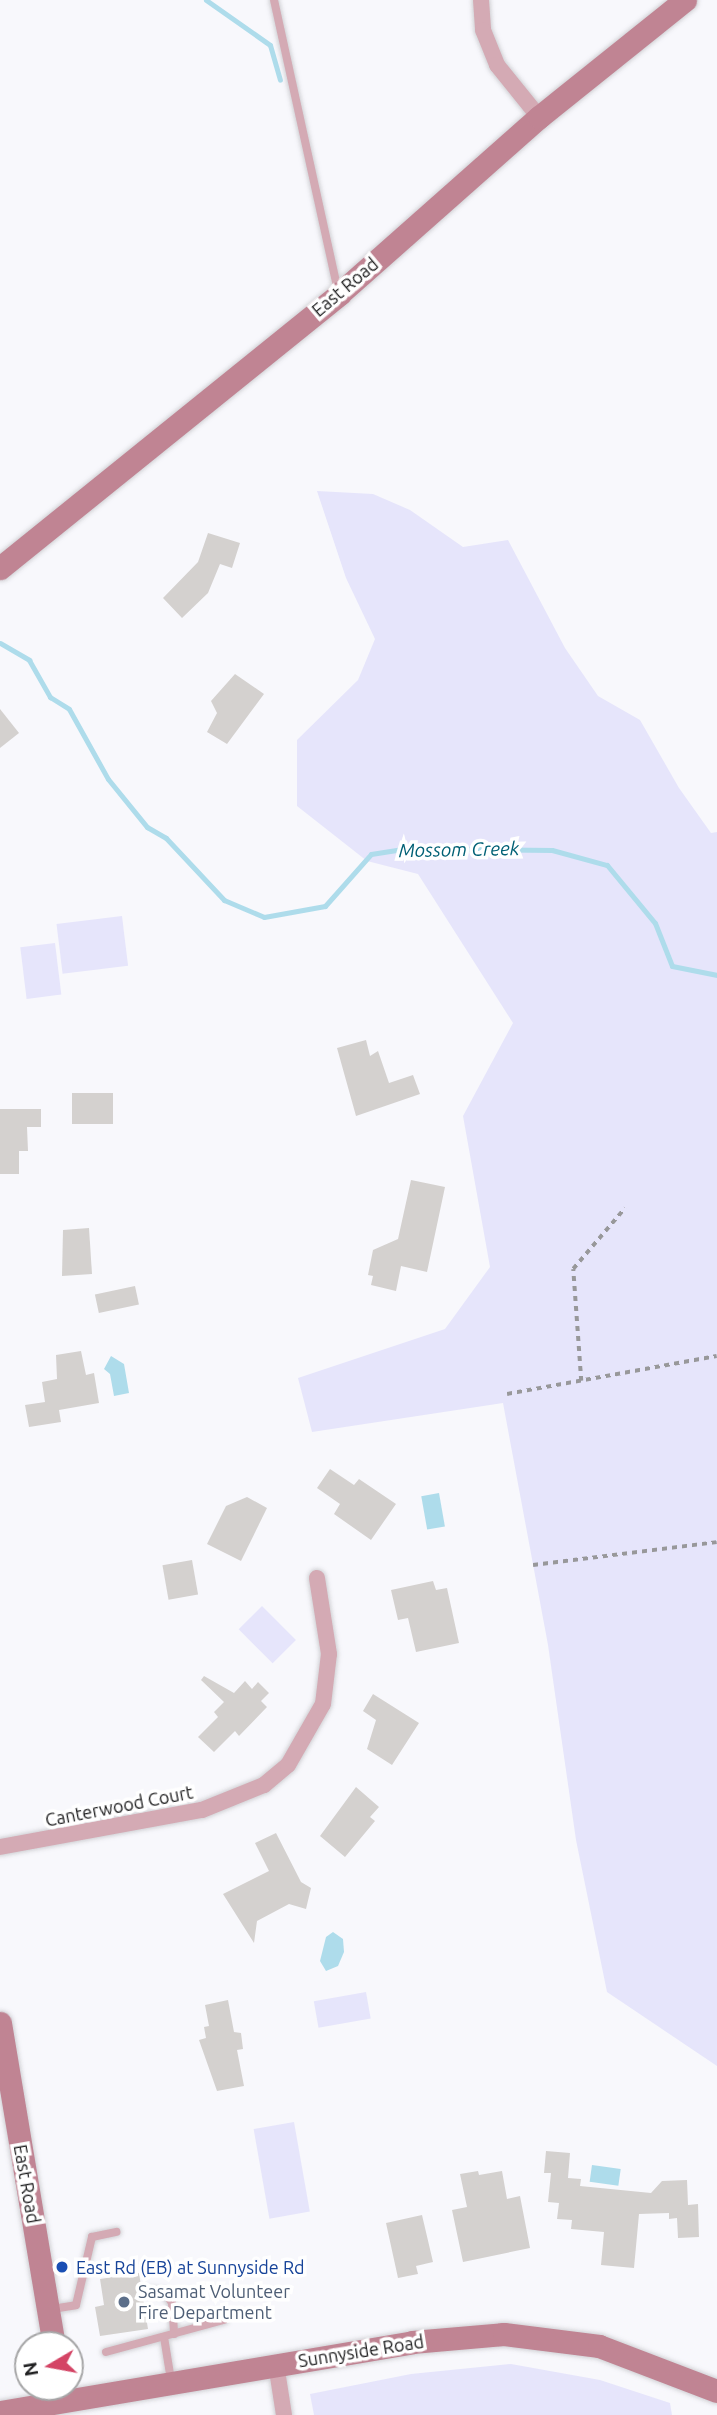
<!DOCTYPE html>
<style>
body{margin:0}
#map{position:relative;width:717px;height:2415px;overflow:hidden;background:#f8f8fc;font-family:Ubuntu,sans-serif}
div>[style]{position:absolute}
.green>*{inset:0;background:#e6e5fb;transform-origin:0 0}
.water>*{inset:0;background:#aedceb;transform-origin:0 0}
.stream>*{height:5px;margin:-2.5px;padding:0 2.5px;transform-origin:2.5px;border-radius:2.5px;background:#aedceb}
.building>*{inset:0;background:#d4d1cf;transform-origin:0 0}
.path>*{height:3.5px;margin-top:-1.75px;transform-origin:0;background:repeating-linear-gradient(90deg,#98989a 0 5px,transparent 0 10px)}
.roads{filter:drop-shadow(0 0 2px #d1d1d5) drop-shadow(0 0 2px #d1d1d5)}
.lane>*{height:8px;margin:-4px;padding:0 4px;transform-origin:4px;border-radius:4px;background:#d4aab4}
.street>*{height:16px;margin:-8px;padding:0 8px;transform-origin:8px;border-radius:8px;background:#d4aab4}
.secondary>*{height:23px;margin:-11.5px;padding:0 11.5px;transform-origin:11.5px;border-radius:11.5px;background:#c08493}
.dots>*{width:19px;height:19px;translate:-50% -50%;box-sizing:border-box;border:4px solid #fff;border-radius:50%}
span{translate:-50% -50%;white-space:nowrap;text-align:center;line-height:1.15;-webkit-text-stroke:7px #fff;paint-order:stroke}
.street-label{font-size:18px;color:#212122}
.transit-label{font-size:18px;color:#164399}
.left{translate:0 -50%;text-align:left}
.service-label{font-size:18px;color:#4e5e75}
.water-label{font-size:19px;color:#006075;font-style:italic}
.north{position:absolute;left:14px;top:2331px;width:70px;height:70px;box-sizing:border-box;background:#fff;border:2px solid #a6a6a7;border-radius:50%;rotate:260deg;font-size:19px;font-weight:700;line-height:28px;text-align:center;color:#212122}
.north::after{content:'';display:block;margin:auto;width:24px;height:32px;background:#d44465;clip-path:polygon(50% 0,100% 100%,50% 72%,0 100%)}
</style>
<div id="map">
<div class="green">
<div style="clip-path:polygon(317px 491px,373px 494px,410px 510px,463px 547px,508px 540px,565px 648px,598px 696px,640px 720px,679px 788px,711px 833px,717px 832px,717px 2066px,607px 1992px,576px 1840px,548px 1645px,503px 1403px,312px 1432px,298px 1378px,445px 1329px,490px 1267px,463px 1116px,513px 1023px,418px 874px,367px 861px,297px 806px,297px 740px,358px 680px,375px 639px,346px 578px)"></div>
<div style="left:122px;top:916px;width:50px;height:66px;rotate:83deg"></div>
<div style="left:55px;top:943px;width:52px;height:35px;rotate:83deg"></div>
<div style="left:262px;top:1606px;width:48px;height:33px;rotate:45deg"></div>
<div style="left:366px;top:1992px;width:27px;height:53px;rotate:80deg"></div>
<div style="left:294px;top:2122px;width:91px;height:41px;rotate:80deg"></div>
<div style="clip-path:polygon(511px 2364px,600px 2380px,670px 2403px,672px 2415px,314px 2415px,310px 2394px,411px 2374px)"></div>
</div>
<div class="water">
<div style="clip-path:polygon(111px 1356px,124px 1364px,129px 1393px,114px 1396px,110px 1374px,104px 1369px)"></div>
<div style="left:439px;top:1493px;width:34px;height:18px;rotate:80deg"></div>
<div style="clip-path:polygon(333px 1932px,343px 1939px,344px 1952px,338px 1966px,326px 1971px,320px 1961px,326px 1937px)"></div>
<div style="left:592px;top:2165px;width:29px;height:17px;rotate:8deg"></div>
</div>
<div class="stream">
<div style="left:206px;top:0;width:78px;rotate:35.1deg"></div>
<div style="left:270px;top:45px;width:36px;rotate:74deg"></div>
<div style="left:0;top:643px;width:34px;rotate:30deg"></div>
<div style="left:29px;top:660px;width:43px;rotate:60.4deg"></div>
<div style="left:50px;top:697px;width:22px;rotate:32deg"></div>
<div style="left:69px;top:709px;width:80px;rotate:60.9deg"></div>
<div style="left:108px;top:779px;width:62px;rotate:50.9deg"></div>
<div style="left:147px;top:827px;width:22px;rotate:30deg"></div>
<div style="left:166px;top:838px;width:85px;rotate:46.9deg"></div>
<div style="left:224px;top:900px;width:43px;rotate:23deg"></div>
<div style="left:264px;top:917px;width:62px;rotate:-10.2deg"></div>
<div style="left:325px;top:906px;width:69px;rotate:-48.5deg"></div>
<div style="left:371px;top:854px;width:37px;rotate:-9deg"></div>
<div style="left:408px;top:848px;width:144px;rotate:0.8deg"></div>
<div style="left:552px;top:850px;width:57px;rotate:15.3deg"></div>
<div style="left:607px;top:865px;width:75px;rotate:50.4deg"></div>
<div style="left:655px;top:923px;width:46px;rotate:68.4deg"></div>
<div style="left:672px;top:966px;width:46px;rotate:11.3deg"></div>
</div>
<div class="building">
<div style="clip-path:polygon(208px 533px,240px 543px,232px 568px,220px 564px,208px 593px,182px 618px,163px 598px,198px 562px)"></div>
<div style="clip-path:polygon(235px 674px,264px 694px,227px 744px,207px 732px,217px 713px,211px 701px)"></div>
<div style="clip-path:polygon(0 709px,19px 733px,0 748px)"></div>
<div style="clip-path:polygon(366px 1040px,370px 1056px,378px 1051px,389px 1083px,413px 1075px,420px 1094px,356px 1116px,337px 1048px)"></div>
<div style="left:113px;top:1093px;width:31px;height:41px;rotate:90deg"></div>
<div style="clip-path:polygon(0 1109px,41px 1109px,41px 1127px,27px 1127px,28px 1151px,19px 1151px,19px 1174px,0 1174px)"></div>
<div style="clip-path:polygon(411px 1180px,445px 1187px,427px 1272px,401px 1266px,396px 1291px,371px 1285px,373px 1276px,368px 1275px,373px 1250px,398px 1239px)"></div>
<div style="clip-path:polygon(89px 1228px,92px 1274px,62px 1276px,63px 1230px)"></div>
<div style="left:135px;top:1286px;width:19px;height:41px;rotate:78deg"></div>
<div style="clip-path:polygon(81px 1351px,86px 1375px,94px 1373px,99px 1403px,59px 1410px,61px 1422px,29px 1427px,25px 1405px,45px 1402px,42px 1382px,57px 1379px,56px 1355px)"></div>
<div style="clip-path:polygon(330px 1469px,354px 1485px,359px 1479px,396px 1504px,371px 1540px,334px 1514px,340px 1504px,317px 1488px)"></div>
<div style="clip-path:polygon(247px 1497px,267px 1508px,241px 1561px,207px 1544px,226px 1506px)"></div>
<div style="left:192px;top:1560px;width:35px;height:30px;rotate:80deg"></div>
<div style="clip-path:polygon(433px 1581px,436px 1590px,447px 1588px,459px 1643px,416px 1652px,408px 1618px,398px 1620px,391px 1590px)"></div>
<div style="clip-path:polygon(204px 1676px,234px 1693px,245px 1681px,252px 1689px,258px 1682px,269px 1693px,261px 1701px,267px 1707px,239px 1736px,235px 1731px,214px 1752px,198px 1737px,218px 1717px,214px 1712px,224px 1702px,201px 1680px)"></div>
<div style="clip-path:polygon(373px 1694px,419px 1723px,392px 1765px,367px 1749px,376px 1720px,363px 1711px)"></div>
<div style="clip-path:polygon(356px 1787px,379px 1807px,370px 1817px,375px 1821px,345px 1857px,320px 1836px)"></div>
<div style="clip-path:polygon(276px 1833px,301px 1882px,311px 1888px,306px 1909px,289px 1904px,257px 1921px,254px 1943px,223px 1894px,269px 1871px,255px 1843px)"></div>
<div style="clip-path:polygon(228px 2000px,234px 2032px,241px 2033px,243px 2049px,237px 2050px,244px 2086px,217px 2091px,199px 2040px,206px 2038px,204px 2027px,209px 2026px,205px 2005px)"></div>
<div style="clip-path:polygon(546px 2151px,570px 2153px,568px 2178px,581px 2179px,580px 2186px,651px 2193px,662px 2181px,687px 2180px,688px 2205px,698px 2204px,699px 2237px,678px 2238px,677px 2218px,669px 2219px,669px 2213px,639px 2214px,634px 2268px,601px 2265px,604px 2232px,571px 2229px,572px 2220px,557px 2219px,559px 2203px,548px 2202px,551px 2173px,544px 2173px)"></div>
<div style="clip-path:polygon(478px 2171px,479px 2175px,502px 2171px,507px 2199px,520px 2196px,530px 2248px,463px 2262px,452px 2210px,467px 2207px,460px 2174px)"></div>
<div style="clip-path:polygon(422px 2215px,433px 2262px,416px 2266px,418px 2274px,398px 2278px,386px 2223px)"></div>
<div style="clip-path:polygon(139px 2273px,148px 2329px,100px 2336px,95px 2307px,104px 2305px,100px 2279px)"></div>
</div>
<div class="path">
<div style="left:581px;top:1381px;width:112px;rotate:-94.1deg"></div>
<div style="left:573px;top:1269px;width:80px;rotate:-49.6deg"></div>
<div style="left:507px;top:1394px;width:213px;rotate:-10.3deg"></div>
<div style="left:533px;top:1565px;width:185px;rotate:-7.1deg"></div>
</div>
<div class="roads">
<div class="lane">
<div style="left:274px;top:0;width:298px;rotate:77.6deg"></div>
<div style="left:147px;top:2291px;width:18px;rotate:6deg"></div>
<div style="left:165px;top:2293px;width:12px;rotate:55deg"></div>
<div style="left:172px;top:2303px;width:31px;rotate:86deg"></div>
<div style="left:52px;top:2309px;width:24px;rotate:-9deg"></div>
<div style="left:76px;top:2305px;width:70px;rotate:-76.8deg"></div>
<div style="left:92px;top:2237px;width:25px;rotate:-12deg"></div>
<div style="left:164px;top:2337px;width:44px;rotate:80.8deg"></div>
<div style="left:106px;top:2352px;width:122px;rotate:-15.2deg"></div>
</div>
<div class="street">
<div style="left:481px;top:0;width:30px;rotate:86deg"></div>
<div style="left:483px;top:30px;width:38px;rotate:68deg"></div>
<div style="left:497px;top:65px;width:67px;rotate:51.1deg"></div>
<div style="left:0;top:1847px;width:205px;rotate:-10.4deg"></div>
<div style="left:202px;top:1810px;width:67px;rotate:-22deg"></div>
<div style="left:264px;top:1785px;width:31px;rotate:-40deg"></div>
<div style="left:288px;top:1765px;width:70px;rotate:-60.2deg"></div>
<div style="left:323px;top:1704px;width:50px;rotate:-83.2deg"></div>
<div style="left:329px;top:1654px;width:77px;rotate:-99deg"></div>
<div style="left:276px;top:2364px;width:52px;rotate:81.1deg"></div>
</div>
<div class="secondary">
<div style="left:0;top:568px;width:436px;rotate:-38.9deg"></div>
<div style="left:339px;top:294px;width:267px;rotate:-41.5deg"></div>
<div style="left:539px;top:117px;width:187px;rotate:-38.7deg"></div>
<div style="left:0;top:2023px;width:326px;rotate:80.5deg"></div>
<div style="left:0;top:2412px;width:418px;rotate:-9.6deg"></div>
<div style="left:412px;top:2342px;width:92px;rotate:-5deg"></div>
<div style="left:504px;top:2334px;width:96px;rotate:7.2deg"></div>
<div style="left:599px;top:2346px;width:126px;rotate:20.9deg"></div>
</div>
</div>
<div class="dots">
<div style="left:62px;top:2267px;background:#1a4fb4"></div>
<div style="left:124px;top:2302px;background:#5c6f8a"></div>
</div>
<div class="street-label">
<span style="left:345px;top:287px;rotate:-40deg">East Road</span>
<span style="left:119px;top:1806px;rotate:-11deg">Canterwood Court</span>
<span style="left:27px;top:2184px;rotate:80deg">East Road</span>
<span style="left:361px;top:2351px;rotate:-9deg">Sunnyside Road</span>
</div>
<div class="transit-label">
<span class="left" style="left:76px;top:2267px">East Rd (EB) at Sunnyside Rd</span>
</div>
<div class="service-label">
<span class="left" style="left:138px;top:2302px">Sasamat Volunteer<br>Fire Department</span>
</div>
<div class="water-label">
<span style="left:459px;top:850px;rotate:-1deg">Mossom Creek</span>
</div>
<div class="north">N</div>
</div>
